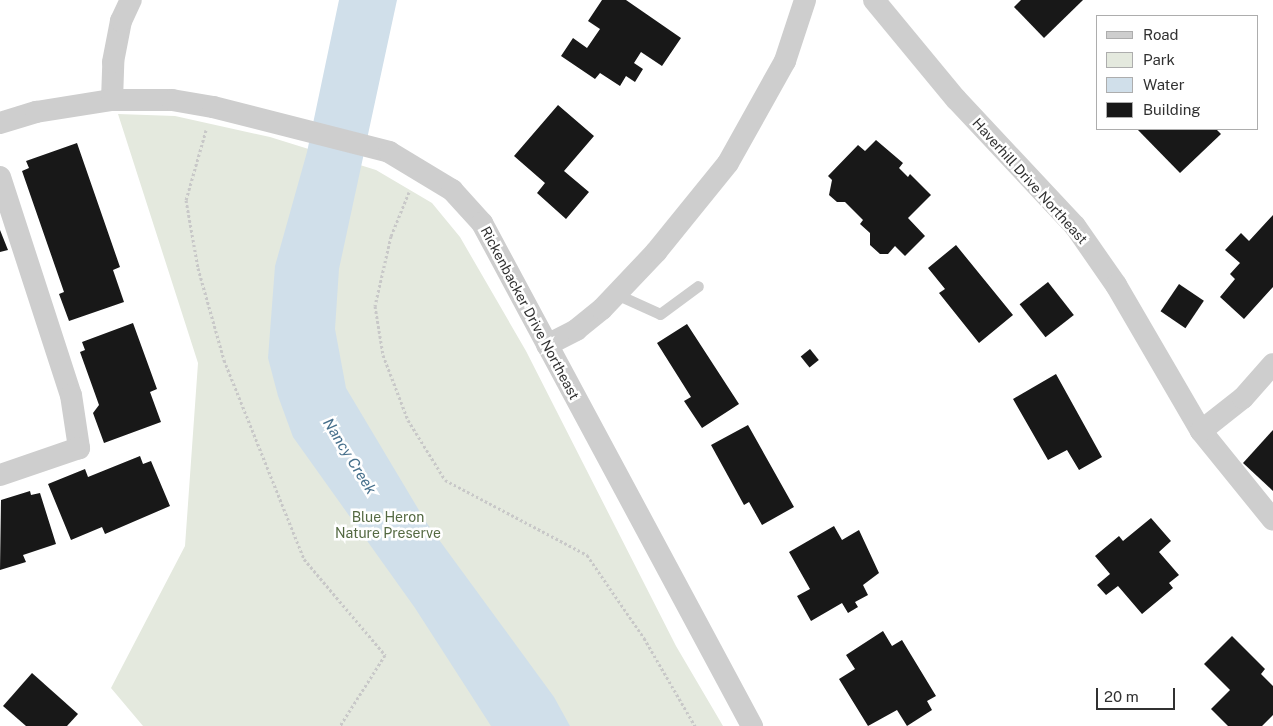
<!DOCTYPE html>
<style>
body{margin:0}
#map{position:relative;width:1273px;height:726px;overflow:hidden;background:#fff;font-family:"Public Sans",sans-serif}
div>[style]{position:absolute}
.green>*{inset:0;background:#e4e9de}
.water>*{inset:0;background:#d0dfea}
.building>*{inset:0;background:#181818;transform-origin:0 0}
.path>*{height:3px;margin-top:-1.5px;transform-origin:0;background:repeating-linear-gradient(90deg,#c8c8c8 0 2.5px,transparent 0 5px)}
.service>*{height:11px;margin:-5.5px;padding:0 5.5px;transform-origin:5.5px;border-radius:5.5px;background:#cecece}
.minor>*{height:22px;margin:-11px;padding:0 11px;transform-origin:11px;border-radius:11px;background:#cecece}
span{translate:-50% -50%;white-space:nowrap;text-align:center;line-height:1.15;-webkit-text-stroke:5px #fff;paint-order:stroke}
.street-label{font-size:14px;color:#313131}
.park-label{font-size:14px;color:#546942}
.water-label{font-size:15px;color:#47708c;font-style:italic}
.legend{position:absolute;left:1096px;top:15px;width:162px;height:115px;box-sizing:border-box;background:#fff;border:1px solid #adadad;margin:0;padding:6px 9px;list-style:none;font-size:15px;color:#313131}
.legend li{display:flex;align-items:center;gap:10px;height:25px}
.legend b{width:25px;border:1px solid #adadad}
.scale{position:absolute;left:1096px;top:688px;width:79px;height:22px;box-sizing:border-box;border:2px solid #313131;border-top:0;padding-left:6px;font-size:15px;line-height:18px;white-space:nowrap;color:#313131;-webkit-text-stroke:4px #fff;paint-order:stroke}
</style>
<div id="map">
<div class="green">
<div style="clip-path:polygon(118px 114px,175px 116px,270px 137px,376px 170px,432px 203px,460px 237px,526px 351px,676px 646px,723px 726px,143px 726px,111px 688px,185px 546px,198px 363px)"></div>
</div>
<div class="water">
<div style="clip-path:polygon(339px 0,397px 0,339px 269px,335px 329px,346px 388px,426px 522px,554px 697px,570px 726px,491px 726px,415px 608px,293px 437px,278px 396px,268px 358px,275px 266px,307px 152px)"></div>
</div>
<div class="building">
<div style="clip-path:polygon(602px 0,626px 0,681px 38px,662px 66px,641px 52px,634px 63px,643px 69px,635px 82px,626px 76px,620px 86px,600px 73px,595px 79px,561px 56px,573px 38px,587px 48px,600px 29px,588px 21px)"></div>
<div style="clip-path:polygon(1021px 0,1083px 0,1044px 38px,1014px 7px)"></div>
<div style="clip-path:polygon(558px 105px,594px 136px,564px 171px,589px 192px,566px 219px,537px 193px,545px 183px,514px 156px)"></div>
<div style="clip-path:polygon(1137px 129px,1216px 129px,1221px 134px,1180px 173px)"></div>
<div style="clip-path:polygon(876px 140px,903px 163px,899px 168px,908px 177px,910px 174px,931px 195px,908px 218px,925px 236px,905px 256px,895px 246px,888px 254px,880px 254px,870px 245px,870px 233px,860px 224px,863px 220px,845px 202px,837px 202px,829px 195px,832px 180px,828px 176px,858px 145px,865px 151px)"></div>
<div style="clip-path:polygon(77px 143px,120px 267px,113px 270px,124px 302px,69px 321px,59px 294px,64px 292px,22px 171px,29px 168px,26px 161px)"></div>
<div style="clip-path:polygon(1273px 215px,1273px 287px,1244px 319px,1220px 297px,1235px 279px,1230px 274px,1240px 263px,1225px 250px,1241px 233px,1249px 241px)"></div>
<div style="clip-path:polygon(0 230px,8px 250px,0 252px)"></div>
<div style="clip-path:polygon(956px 245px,1013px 315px,979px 343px,939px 293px,945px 289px,928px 268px)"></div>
<div style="left:1048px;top:282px;width:42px;height:36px;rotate:52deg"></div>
<div style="left:1179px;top:284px;width:30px;height:33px;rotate:34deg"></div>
<div style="clip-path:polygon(133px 323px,157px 389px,150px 392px,161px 422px,104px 443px,93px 413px,99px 405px,80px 352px,85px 350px,82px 342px)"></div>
<div style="clip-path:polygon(687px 324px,739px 404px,702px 428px,684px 401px,691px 397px,657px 343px)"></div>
<div style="left:810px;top:349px;width:14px;height:12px;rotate:51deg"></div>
<div style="clip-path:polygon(1056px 374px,1102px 457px,1079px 470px,1067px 450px,1048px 460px,1013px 399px)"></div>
<div style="clip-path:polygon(748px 425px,794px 507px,762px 525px,749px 502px,744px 505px,711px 445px)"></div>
<div style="clip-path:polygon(1273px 430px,1273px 491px,1243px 463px)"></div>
<div style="clip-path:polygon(140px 456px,143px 464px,151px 461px,170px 506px,105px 534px,102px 527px,71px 540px,48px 484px,85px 469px,88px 477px)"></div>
<div style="clip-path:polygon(30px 491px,31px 495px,40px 493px,56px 544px,23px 555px,26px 562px,0 570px,1px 500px)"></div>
<div style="clip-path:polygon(1151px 518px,1171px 541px,1159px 552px,1179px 575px,1169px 583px,1173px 588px,1142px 614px,1118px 586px,1106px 595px,1097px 585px,1110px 574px,1095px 556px,1119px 536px,1123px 541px)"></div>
<div style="clip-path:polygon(834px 526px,842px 540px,859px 530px,879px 573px,863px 585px,868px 595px,855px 602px,858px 607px,848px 613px,842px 603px,811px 621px,797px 596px,810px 589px,789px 552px)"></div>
<div style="clip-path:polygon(883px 631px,892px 646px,902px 640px,936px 696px,927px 701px,932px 710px,907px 726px,897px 710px,868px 726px,839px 679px,855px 669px,846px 655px)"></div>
<div style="clip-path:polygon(1232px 636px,1265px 669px,1261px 674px,1273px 686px,1273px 715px,1262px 726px,1228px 726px,1211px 709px,1230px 690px,1204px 664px)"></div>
<div style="clip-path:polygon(32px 673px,78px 714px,67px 726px,26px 726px,3px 706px)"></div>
</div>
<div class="path">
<div style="left:206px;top:130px;width:73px;rotate:105.9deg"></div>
<div style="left:186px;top:200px;width:69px;rotate:80deg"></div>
<div style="left:198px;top:268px;width:96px;rotate:74.2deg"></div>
<div style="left:224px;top:360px;width:214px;rotate:68.1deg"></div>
<div style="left:304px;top:559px;width:126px;rotate:49.8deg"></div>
<div style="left:385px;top:655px;width:84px;rotate:122.4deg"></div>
<div style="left:409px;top:192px;width:48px;rotate:112.2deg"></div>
<div style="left:391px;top:236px;width:72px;rotate:102.9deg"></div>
<div style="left:375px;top:306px;width:50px;rotate:80.7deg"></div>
<div style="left:383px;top:355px;width:70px;rotate:69deg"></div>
<div style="left:408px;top:420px;width:70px;rotate:58.3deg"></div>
<div style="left:445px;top:480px;width:161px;rotate:27.8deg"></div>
<div style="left:587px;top:555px;width:101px;rotate:55.5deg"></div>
<div style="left:644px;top:638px;width:102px;rotate:59.9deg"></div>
</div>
<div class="service">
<div style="left:616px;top:294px;width:48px;rotate:24.4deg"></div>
<div style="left:660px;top:314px;width:47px;rotate:-36.4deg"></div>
</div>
<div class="minor">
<div style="left:874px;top:0;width:129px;rotate:50.4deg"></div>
<div style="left:956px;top:99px;width:174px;rotate:46.9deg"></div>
<div style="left:1075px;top:226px;width:72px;rotate:55.2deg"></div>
<div style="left:1116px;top:285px;width:169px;rotate:59.8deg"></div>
<div style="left:1201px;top:431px;width:114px;rotate:51deg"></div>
<div style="left:112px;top:100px;width:38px;rotate:-88deg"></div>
<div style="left:113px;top:62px;width:42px;rotate:-79deg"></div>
<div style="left:121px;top:21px;width:23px;rotate:-65deg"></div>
<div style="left:0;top:123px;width:38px;rotate:-17deg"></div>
<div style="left:36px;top:112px;width:77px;rotate:-9deg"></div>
<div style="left:112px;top:100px;width:60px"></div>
<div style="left:172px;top:100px;width:42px;rotate:9.7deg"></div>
<div style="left:213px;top:107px;width:182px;rotate:14.3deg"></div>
<div style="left:389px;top:152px;width:74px;rotate:31.1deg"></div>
<div style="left:452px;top:190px;width:45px;rotate:47.7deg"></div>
<div style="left:482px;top:223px;width:571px;rotate:61.77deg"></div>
<div style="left:0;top:177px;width:229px;rotate:72deg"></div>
<div style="left:71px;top:395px;width:54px;rotate:81.4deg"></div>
<div style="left:79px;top:448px;width:83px;rotate:161.1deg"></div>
<div style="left:547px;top:345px;width:33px;rotate:-27deg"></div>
<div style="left:576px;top:330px;width:33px;rotate:-39deg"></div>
<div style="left:602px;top:309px;width:79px;rotate:-46.5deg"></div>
<div style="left:656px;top:252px;width:114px;rotate:-51deg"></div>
<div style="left:728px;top:163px;width:117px;rotate:-60.8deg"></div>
<div style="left:785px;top:61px;width:64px;rotate:-71.8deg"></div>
<div style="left:1201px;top:431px;width:53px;rotate:-38.2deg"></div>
<div style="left:1243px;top:398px;width:45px;rotate:-48.6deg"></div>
</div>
<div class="street-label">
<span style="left:1030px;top:181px;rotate:48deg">Haverhill Drive Northeast</span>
<span style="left:530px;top:313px;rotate:62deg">Rickenbacker Drive Northeast</span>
</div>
<div class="park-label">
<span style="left:388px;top:525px">Blue Heron<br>Nature Preserve</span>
</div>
<div class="water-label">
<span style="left:350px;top:456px;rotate:58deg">Nancy Creek</span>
</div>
<ul class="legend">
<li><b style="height:6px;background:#cecece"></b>Road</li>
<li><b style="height:14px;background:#e4e9de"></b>Park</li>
<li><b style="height:14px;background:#d0dfea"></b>Water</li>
<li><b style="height:14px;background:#181818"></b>Building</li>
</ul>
<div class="scale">20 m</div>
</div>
